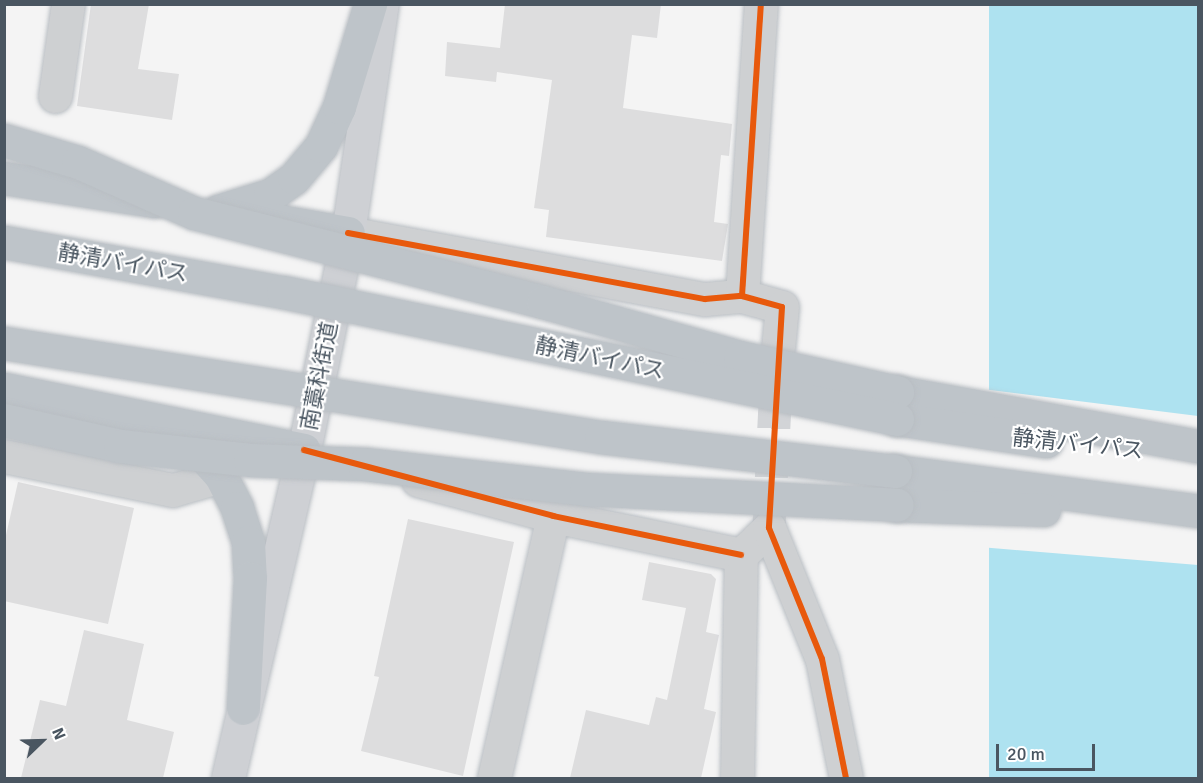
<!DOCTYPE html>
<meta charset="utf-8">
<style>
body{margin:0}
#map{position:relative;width:1203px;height:783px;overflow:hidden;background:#f4f4f4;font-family:Signika,"Noto Sans JP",sans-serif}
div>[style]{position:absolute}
.water>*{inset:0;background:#aee2f0;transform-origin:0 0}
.pier>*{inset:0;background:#f4f4f4}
.building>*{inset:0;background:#ddddde}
.street-tunnel>*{height:33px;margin-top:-16.5px;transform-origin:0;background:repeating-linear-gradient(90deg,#d2d4d7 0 33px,transparent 0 49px)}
.roads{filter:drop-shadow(0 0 2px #b9bec3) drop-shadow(0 0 2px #b9bec3)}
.street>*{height:33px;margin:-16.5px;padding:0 16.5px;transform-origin:16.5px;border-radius:16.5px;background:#ced0d2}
.secondary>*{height:33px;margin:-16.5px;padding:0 16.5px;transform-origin:16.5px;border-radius:16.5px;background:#ced0d4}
.highway>*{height:33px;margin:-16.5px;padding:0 16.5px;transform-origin:16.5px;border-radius:16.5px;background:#bec4c9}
.bridges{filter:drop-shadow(0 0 2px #b9bec3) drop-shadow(0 0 2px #b9bec3)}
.highway-bridge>*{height:33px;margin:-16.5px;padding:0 16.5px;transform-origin:16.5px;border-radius:16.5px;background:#bec4c9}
.cycleway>*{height:6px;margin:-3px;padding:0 3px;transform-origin:3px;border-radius:3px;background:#e8590c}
span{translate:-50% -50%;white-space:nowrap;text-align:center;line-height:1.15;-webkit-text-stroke:4.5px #fff;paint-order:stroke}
.street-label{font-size:22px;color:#4a5661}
.frame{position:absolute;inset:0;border:6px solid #4a5661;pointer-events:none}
.north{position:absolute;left:12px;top:711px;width:60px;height:60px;-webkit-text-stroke:4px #fff;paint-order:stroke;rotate:67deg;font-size:16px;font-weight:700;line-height:24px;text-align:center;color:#4a5661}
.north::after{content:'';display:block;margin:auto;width:21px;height:27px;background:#4a5661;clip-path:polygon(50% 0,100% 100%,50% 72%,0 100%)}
.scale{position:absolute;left:996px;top:744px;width:99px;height:27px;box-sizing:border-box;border:3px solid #4a5661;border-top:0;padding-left:8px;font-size:18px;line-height:21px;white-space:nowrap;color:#4a5661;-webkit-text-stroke:4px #fff;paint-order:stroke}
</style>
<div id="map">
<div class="water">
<div style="left:989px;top:5px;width:209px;height:773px"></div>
</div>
<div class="pier">
<div style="clip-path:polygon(982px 389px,1198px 416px,1198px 565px,980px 547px)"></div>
</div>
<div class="building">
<div style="clip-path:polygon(91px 4px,149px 4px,138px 69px,179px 74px,172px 120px,77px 106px)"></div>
<div style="clip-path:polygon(505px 4px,661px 4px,657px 38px,632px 35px,623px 108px,732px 124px,729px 156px,721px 155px,714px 222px,728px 224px,722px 261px,546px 237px,549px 210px,534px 208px,552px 80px,497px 72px,496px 82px,445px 76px,447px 42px,500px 48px)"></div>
<div style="clip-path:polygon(18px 482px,134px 508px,108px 624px,4px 601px,4px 544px)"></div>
<div style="clip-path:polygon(408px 519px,514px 542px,463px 776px,361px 751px,379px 677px,374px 676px)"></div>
<div style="clip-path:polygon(649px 562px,711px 574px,716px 579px,706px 632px,719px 635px,704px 709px,716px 712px,701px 778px,570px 778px,586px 710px,649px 725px,656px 697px,667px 700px,686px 608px,642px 600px)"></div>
<div style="clip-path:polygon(84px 630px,144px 644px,127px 720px,174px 732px,163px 778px,21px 778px,40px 700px,66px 706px)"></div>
</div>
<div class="street-tunnel">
<div style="left:769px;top:526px;width:161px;rotate:-87.2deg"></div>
</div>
<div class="roads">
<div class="street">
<div style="left:55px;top:96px;width:93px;rotate:-82deg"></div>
<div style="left:348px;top:233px;width:363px;rotate:10.5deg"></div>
<div style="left:705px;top:299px;width:37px;rotate:-5deg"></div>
<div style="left:742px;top:296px;width:41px;rotate:15.4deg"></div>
<div style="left:782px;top:307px;width:41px;rotate:95.6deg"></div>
<div style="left:742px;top:296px;width:293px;rotate:-86.3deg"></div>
<div style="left:4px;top:456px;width:172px;rotate:11.4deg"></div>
<div style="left:173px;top:490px;width:50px;rotate:-16.3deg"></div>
<div style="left:418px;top:480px;width:140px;rotate:14.9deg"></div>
<div style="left:553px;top:516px;width:192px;rotate:11.7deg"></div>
<div style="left:494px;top:778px;width:269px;rotate:-77.3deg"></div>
<div style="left:737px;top:778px;width:223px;rotate:-89deg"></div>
<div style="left:741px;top:555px;width:39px;rotate:-44deg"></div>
<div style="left:769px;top:528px;width:141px;rotate:68deg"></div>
<div style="left:822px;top:659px;width:121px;rotate:78.6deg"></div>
</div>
<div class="secondary">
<div style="left:228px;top:778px;width:337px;rotate:-77deg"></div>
<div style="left:304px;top:450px;width:221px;rotate:-78.5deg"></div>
<div style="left:348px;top:233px;width:232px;rotate:-81.6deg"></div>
</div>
<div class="highway">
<div style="left:4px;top:178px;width:152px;rotate:8.7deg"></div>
<div style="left:218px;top:211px;width:54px;rotate:-17.1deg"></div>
<div style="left:270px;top:195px;width:29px;rotate:-35deg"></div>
<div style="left:294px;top:178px;width:42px;rotate:-49.8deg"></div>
<div style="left:321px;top:146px;width:43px;rotate:-65.2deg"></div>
<div style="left:339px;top:107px;width:108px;rotate:-73.2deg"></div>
<div style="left:273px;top:220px;width:76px;rotate:9.8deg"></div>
<div style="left:4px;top:389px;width:306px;rotate:11.5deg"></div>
<div style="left:897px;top:392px;width:306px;rotate:10.2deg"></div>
<div style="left:897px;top:419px;width:151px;rotate:8.4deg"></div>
<div style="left:160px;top:422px;width:43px;rotate:35.5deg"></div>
<div style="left:195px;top:447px;width:39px;rotate:48deg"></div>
<div style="left:221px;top:476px;width:36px;rotate:63deg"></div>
<div style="left:237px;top:508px;width:36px;rotate:72deg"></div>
<div style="left:248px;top:542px;width:36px;rotate:87deg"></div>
<div style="left:250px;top:578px;width:130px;rotate:93.1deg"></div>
<div style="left:895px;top:471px;width:306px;rotate:7.5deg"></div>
<div style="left:897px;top:505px;width:147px;rotate:1.9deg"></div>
</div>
</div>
<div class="bridges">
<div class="highway-bridge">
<div style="left:4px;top:140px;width:77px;rotate:16.6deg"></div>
<div style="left:78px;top:162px;width:127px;rotate:23.7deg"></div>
<div style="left:194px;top:213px;width:360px;rotate:14.3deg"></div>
<div style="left:543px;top:302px;width:205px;rotate:15.6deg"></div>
<div style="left:740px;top:357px;width:161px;rotate:12.6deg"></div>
<div style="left:4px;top:242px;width:283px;rotate:10.2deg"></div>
<div style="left:283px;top:292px;width:627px;rotate:11.69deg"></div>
<div style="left:4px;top:343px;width:604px;rotate:8.95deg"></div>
<div style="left:601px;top:437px;width:296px;rotate:6.6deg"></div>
<div style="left:4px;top:420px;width:119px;rotate:12.6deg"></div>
<div style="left:120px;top:446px;width:131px;rotate:6.1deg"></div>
<div style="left:250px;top:460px;width:114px;rotate:2deg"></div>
<div style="left:364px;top:464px;width:223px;rotate:6.4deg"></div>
<div style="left:586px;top:489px;width:311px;rotate:2.9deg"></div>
</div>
</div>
<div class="cycleway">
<div style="left:348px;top:233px;width:363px;rotate:10.5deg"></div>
<div style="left:705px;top:299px;width:37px;rotate:-5deg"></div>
<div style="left:742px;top:296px;width:41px;rotate:15.4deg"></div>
<div style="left:782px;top:307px;width:221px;rotate:93.4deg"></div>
<div style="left:769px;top:528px;width:141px;rotate:68deg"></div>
<div style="left:822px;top:659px;width:121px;rotate:78.6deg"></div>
<div style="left:742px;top:296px;width:293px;rotate:-86.3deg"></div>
<div style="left:304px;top:450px;width:258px;rotate:14.8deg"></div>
<div style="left:553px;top:516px;width:192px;rotate:11.7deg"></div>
</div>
<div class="street-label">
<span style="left:123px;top:263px;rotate:10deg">静清バイパス</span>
<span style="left:600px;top:358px;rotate:12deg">静清バイパス</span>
<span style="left:319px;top:376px;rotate:-79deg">南藁科街道</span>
<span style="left:1078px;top:444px;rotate:6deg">静清バイパス</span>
</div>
<div class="frame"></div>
<div class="north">N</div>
<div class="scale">20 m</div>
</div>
